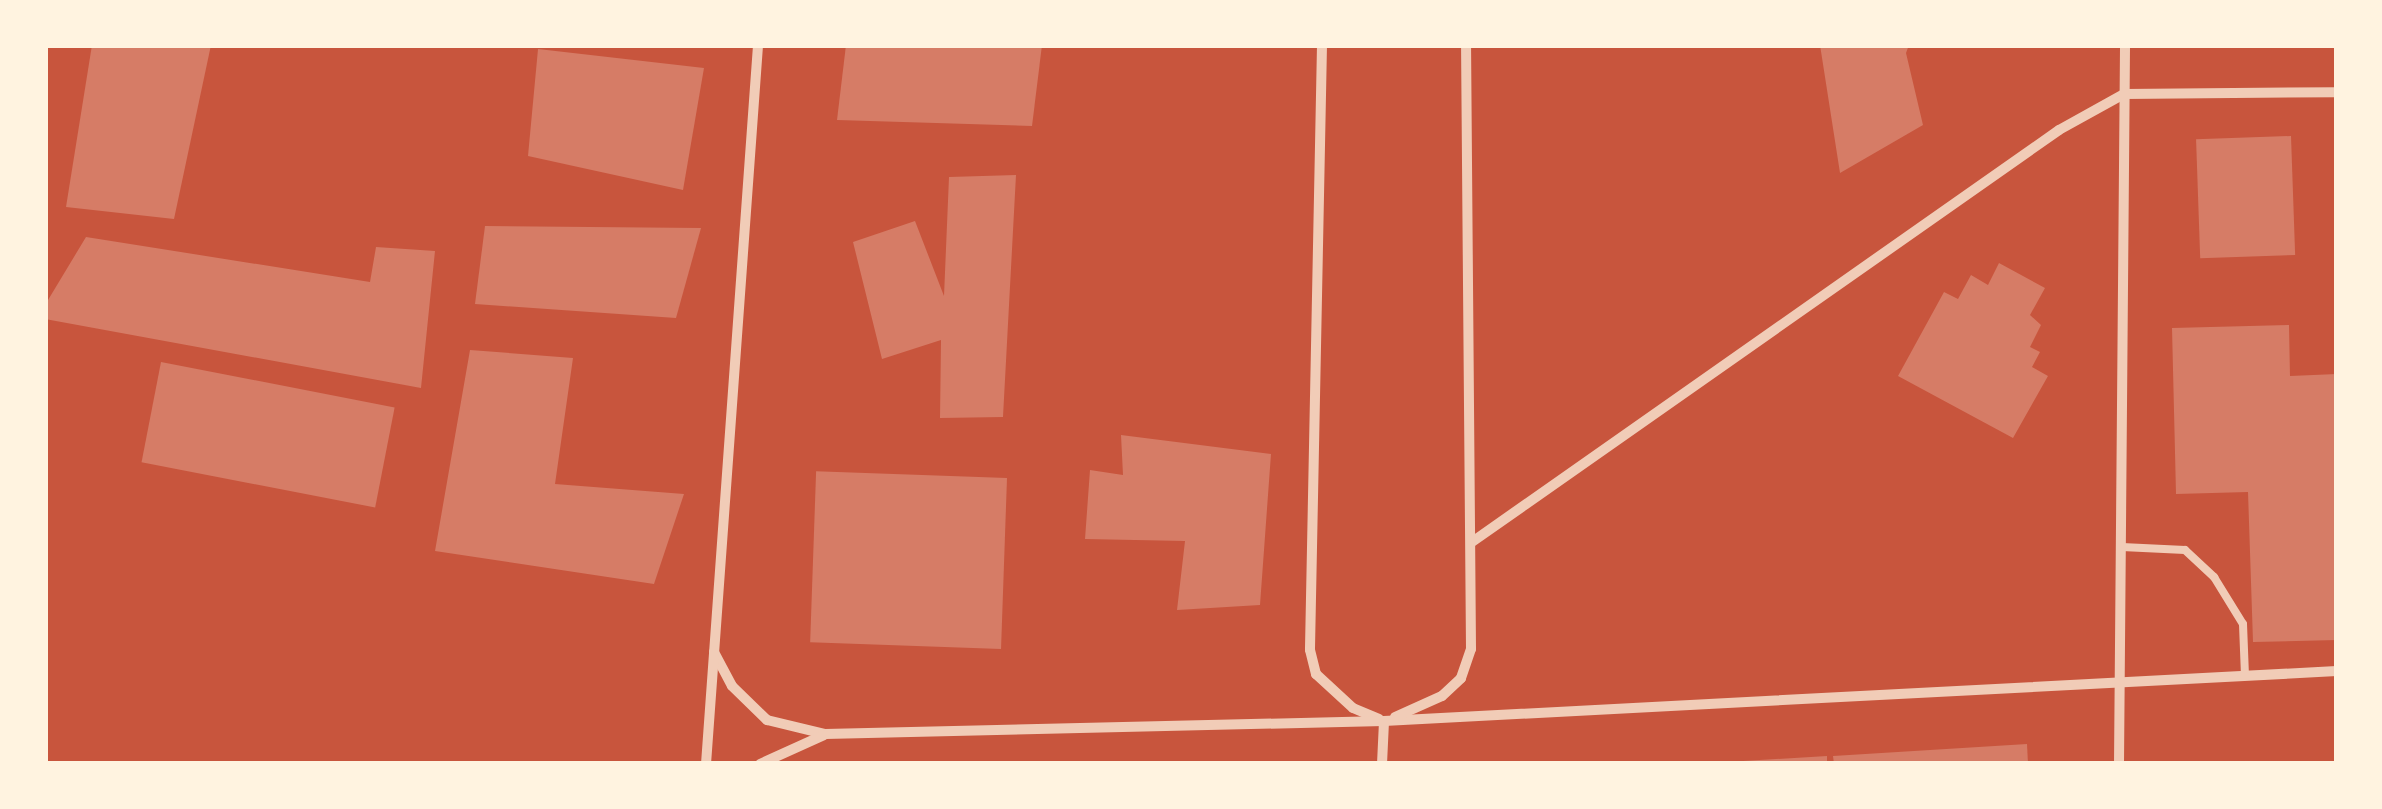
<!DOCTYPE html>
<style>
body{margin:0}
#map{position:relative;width:2382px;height:809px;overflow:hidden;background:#c8553d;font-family:"Times New Roman",serif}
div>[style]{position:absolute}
.building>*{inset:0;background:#d67c66;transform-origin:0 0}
.service>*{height:8px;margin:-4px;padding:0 4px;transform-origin:4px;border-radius:4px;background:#f1ccb7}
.minor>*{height:10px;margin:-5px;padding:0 5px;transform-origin:5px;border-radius:5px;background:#f1ccb7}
span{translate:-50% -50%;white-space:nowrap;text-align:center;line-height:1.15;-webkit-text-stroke:8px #fff3e0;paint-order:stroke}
.frame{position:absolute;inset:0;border:48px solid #fff3e0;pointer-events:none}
</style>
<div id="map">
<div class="building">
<div style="clip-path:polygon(92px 45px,211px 45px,174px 219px,66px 207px)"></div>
<div style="clip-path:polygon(846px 45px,1042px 45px,1032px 126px,837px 120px)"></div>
<div style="clip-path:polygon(1820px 45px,1909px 45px,1906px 53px,1923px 125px,1840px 173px)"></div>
<div style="clip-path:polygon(538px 49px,704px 68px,683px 190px,528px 156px)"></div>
<div style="left:2291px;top:136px;width:119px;height:95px;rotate:88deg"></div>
<div style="clip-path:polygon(1016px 175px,1003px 417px,940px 418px,941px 340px,882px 359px,853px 242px,915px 221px,944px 296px,949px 177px)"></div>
<div style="clip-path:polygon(485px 226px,701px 228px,676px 318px,475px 304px)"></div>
<div style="clip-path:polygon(86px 237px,370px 282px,376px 247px,435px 251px,421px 388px,45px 319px,45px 305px)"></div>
<div style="clip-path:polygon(1999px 263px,2045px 288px,2030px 315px,2041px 325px,2030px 347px,2040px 352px,2032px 367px,2048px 376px,2013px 438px,1898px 376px,1944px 292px,1958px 299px,1971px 275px,1988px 285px)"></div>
<div style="clip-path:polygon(2289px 325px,2290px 376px,2337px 374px,2337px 640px,2253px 642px,2248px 492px,2176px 494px,2172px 328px)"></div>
<div style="clip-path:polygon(470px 350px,573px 358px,555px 484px,684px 494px,654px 584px,435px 551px)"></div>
<div style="left:161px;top:362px;width:238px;height:102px;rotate:11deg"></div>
<div style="clip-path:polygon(1121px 435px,1271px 454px,1260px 605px,1177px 610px,1185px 541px,1085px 539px,1090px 470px,1123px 475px)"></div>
<div style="left:1007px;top:478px;width:171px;height:191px;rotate:92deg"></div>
<div style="clip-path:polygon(2027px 744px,2028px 764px,1834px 764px,1833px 756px)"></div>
<div style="clip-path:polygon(1827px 756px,1827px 764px,1743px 764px,1743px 761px)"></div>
</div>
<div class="service">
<div style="left:2122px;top:547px;width:63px;rotate:2.7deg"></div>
<div style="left:2185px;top:550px;width:40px;rotate:43deg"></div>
<div style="left:2214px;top:577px;width:55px;rotate:58.3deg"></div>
<div style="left:2243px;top:624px;width:51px;rotate:87.8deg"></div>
</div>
<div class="minor">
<div style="left:1322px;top:45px;width:605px;rotate:91.14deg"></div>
<div style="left:1310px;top:650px;width:25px;rotate:76deg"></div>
<div style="left:1316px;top:674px;width:50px;rotate:42.6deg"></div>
<div style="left:1353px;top:708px;width:28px;rotate:23deg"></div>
<div style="left:1472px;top:542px;width:717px;rotate:-35.06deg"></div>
<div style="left:2059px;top:130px;width:74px;rotate:-29deg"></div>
<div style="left:2124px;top:94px;width:213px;rotate:-0.5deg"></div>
<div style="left:714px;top:652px;width:38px;rotate:62deg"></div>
<div style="left:732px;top:686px;width:49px;rotate:44.2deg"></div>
<div style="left:767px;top:720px;width:60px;rotate:13.6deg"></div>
<div style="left:825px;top:734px;width:559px;rotate:-1.33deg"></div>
<div style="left:1384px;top:721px;width:954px;rotate:-3deg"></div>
<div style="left:1395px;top:717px;width:51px;rotate:-24.1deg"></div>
<div style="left:1442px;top:696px;width:26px;rotate:-43deg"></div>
<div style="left:1461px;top:678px;width:31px;rotate:-71deg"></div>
<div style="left:1471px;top:649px;width:604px;rotate:-90.47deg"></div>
<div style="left:706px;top:764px;width:721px;rotate:-85.86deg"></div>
<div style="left:760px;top:764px;width:70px;rotate:-24.4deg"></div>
<div style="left:1382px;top:764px;width:43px;rotate:-87.3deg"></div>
<div style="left:2119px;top:764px;width:719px;rotate:-89.52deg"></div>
</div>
<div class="frame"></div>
</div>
